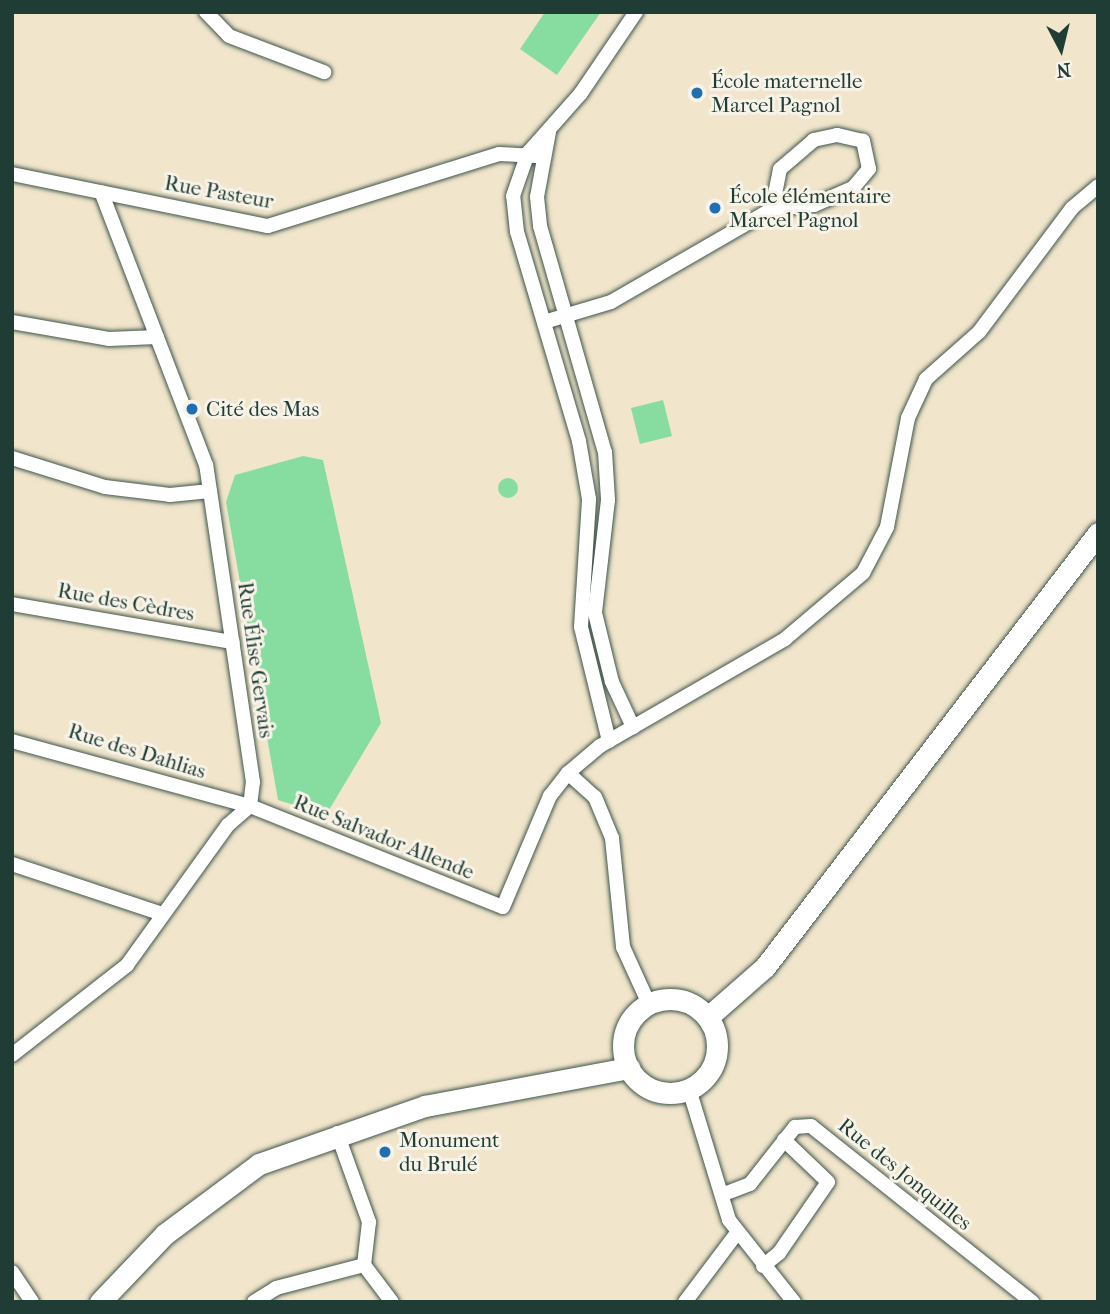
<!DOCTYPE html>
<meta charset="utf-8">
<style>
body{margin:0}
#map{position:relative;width:1110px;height:1314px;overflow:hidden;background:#f1e5cb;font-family:"IM FELL French Canon",serif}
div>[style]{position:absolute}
.green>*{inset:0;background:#87dda0;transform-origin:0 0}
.round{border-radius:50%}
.roads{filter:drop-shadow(0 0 2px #3e564b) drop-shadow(0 0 2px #3e564b)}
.minor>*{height:14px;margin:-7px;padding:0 7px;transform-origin:7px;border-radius:7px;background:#fff}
.secondary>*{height:21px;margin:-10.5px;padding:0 10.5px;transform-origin:10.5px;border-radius:10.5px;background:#fff}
.secondary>.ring{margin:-10.5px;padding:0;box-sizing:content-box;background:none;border:21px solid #fff;border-radius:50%}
.dots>*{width:19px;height:19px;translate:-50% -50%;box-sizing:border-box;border:4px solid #f7f3e8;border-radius:50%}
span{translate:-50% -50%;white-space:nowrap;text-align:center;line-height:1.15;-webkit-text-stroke:6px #f7f3e8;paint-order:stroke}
.poi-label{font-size:21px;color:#1f3d34}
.left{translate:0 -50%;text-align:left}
.street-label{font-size:21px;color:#1f3d34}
.frame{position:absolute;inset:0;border:14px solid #1f3d34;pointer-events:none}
.north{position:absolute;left:1026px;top:14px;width:70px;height:70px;-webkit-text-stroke:5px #f7f3e8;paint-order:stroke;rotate:173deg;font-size:19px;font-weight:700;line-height:28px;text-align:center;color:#1f3d34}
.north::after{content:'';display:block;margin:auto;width:24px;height:32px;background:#1f3d34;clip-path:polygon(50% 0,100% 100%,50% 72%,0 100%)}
</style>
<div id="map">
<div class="green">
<div style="clip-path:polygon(545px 12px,601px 12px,557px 75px,520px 49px)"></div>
<div style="left:663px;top:400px;width:37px;height:33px;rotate:76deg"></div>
<div style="clip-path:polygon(303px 456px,323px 460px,381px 723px,326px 815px,278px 800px,226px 502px,235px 475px)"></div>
<div class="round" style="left:498px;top:478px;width:20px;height:20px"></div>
</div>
<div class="roads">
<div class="minor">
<div style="left:206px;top:12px;width:33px;rotate:46deg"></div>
<div style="left:229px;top:36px;width:102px;rotate:20.8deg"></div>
<div style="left:549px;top:132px;width:66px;rotate:100.5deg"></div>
<div style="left:537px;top:197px;width:29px;rotate:84deg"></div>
<div style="left:540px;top:226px;width:235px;rotate:74deg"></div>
<div style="left:605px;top:452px;width:48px;rotate:86.4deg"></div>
<div style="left:608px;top:500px;width:114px;rotate:96.6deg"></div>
<div style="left:595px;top:613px;width:71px;rotate:76.2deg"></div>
<div style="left:612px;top:682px;width:50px;rotate:65deg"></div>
<div style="left:12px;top:174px;width:261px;rotate:11.5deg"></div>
<div style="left:268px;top:226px;width:242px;rotate:-17.3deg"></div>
<div style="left:499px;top:154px;width:37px;rotate:3deg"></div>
<div style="left:12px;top:322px;width:98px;rotate:9.9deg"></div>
<div style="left:109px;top:339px;width:48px;rotate:-2.4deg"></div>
<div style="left:544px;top:322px;width:70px;rotate:-16.6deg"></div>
<div style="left:611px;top:302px;width:186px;rotate:-30deg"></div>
<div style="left:772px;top:209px;width:42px;rotate:-5.4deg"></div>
<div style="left:814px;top:205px;width:43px;rotate:-23.6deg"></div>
<div style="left:853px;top:188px;width:25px;rotate:-50deg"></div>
<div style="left:869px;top:169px;width:29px;rotate:-102deg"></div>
<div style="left:863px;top:141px;width:27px;rotate:-167deg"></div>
<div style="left:837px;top:135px;width:24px;rotate:168deg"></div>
<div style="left:814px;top:140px;width:45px;rotate:139.5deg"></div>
<div style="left:780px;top:169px;width:41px;rotate:101.3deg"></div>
<div style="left:12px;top:458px;width:97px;rotate:17.3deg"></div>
<div style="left:105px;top:487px;width:65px;rotate:7deg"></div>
<div style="left:170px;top:495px;width:40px;rotate:-5.7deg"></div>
<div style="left:12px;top:604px;width:224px;rotate:9.8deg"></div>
<div style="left:12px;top:741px;width:247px;rotate:15.3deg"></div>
<div style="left:250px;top:806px;width:272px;rotate:21.8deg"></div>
<div style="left:503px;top:907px;width:121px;rotate:-67.1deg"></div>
<div style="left:550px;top:796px;width:29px;rotate:-52deg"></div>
<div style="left:568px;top:773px;width:42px;rotate:-40.2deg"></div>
<div style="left:600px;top:746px;width:214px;rotate:-30deg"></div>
<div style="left:785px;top:639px;width:102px;rotate:-40.2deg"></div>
<div style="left:863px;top:573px;width:52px;rotate:-62.4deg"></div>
<div style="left:887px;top:527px;width:111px;rotate:-79.1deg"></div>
<div style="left:908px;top:418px;width:43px;rotate:-65.2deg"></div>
<div style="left:926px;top:379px;width:71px;rotate:-41.6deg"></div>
<div style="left:979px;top:332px;width:155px;rotate:-53.1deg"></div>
<div style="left:1072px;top:208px;width:34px;rotate:-40deg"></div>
<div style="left:609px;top:741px;width:117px;rotate:-103.8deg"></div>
<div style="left:581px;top:627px;width:128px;rotate:-86.4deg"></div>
<div style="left:589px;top:499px;width:59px;rotate:-99.8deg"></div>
<div style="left:579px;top:441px;width:218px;rotate:-106.5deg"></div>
<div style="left:517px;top:232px;width:36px;rotate:-96deg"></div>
<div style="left:513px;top:196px;width:46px;rotate:-70.8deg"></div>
<div style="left:528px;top:153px;width:80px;rotate:-48.5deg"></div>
<div style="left:581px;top:93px;width:98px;rotate:-55.8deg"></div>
<div style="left:568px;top:773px;width:36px;rotate:42deg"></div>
<div style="left:595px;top:797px;width:44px;rotate:67.5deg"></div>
<div style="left:612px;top:838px;width:110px;rotate:84.2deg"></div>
<div style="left:623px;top:947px;width:63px;rotate:65.5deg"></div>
<div style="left:12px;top:864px;width:158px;rotate:18.4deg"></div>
<div style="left:12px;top:1055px;width:146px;rotate:-38deg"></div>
<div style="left:127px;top:965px;width:173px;rotate:-54.2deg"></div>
<div style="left:228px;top:825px;width:29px;rotate:-41deg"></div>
<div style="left:250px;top:806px;width:24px;rotate:-83deg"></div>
<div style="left:253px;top:782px;width:320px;rotate:-98.4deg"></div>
<div style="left:206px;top:465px;width:292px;rotate:-111deg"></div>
<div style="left:689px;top:1089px;width:137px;rotate:73deg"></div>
<div style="left:729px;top:1220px;width:105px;rotate:51.6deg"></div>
<div style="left:337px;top:1133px;width:95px;rotate:70.2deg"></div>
<div style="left:369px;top:1222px;width:43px;rotate:96.6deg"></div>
<div style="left:364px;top:1265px;width:46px;rotate:52.9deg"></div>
<div style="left:724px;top:1194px;width:28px;rotate:-21deg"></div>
<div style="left:750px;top:1184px;width:73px;rotate:-51.7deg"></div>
<div style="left:795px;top:1127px;width:16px;rotate:-4deg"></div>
<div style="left:811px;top:1126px;width:283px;rotate:38.5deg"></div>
<div style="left:763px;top:1266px;width:21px;rotate:-39deg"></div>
<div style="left:779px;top:1253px;width:86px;rotate:-55.4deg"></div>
<div style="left:828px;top:1182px;width:61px;rotate:-136.3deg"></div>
<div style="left:12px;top:1272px;width:36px;rotate:56deg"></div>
<div style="left:254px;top:1302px;width:26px;rotate:-32deg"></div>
<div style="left:276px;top:1288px;width:91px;rotate:-14.6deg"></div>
<div style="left:685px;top:1302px;width:86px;rotate:-53deg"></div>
</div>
<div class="secondary">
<div class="ring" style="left:623px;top:999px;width:73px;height:73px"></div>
<div style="left:708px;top:1017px;width:76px;rotate:-41.3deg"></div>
<div style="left:765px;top:967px;width:547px;rotate:-52.5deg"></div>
<div style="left:100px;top:1302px;width:94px;rotate:-46.3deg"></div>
<div style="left:165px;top:1234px;width:117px;rotate:-36.7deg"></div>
<div style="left:259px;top:1164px;width:176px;rotate:-19.3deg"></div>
<div style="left:425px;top:1106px;width:208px;rotate:-10.6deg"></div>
</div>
</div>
<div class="dots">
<div style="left:697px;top:93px;background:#1f6fb2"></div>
<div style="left:715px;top:208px;background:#1f6fb2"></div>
<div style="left:192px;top:409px;background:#1f6fb2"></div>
<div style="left:385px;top:1152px;background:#1f6fb2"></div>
</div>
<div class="poi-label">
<span class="left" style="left:711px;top:93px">École maternelle<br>Marcel Pagnol</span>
<span class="left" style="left:729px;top:208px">École élémentaire<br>Marcel Pagnol</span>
<span class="left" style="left:206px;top:409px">Cité des Mas</span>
<span class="left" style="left:399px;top:1152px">Monument<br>du Brulé</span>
</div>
<div class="street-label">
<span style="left:219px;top:192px;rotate:10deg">Rue Pasteur</span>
<span style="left:126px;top:602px;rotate:10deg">Rue des Cèdres</span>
<span style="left:256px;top:660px;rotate:82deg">Rue Élise Gervais</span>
<span style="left:137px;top:751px;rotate:17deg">Rue des Dahlias</span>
<span style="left:384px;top:837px;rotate:22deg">Rue Salvador Allende</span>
<span style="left:905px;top:1174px;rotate:39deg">Rue des Jonquilles</span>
</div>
<div class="frame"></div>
<div class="north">N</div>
</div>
